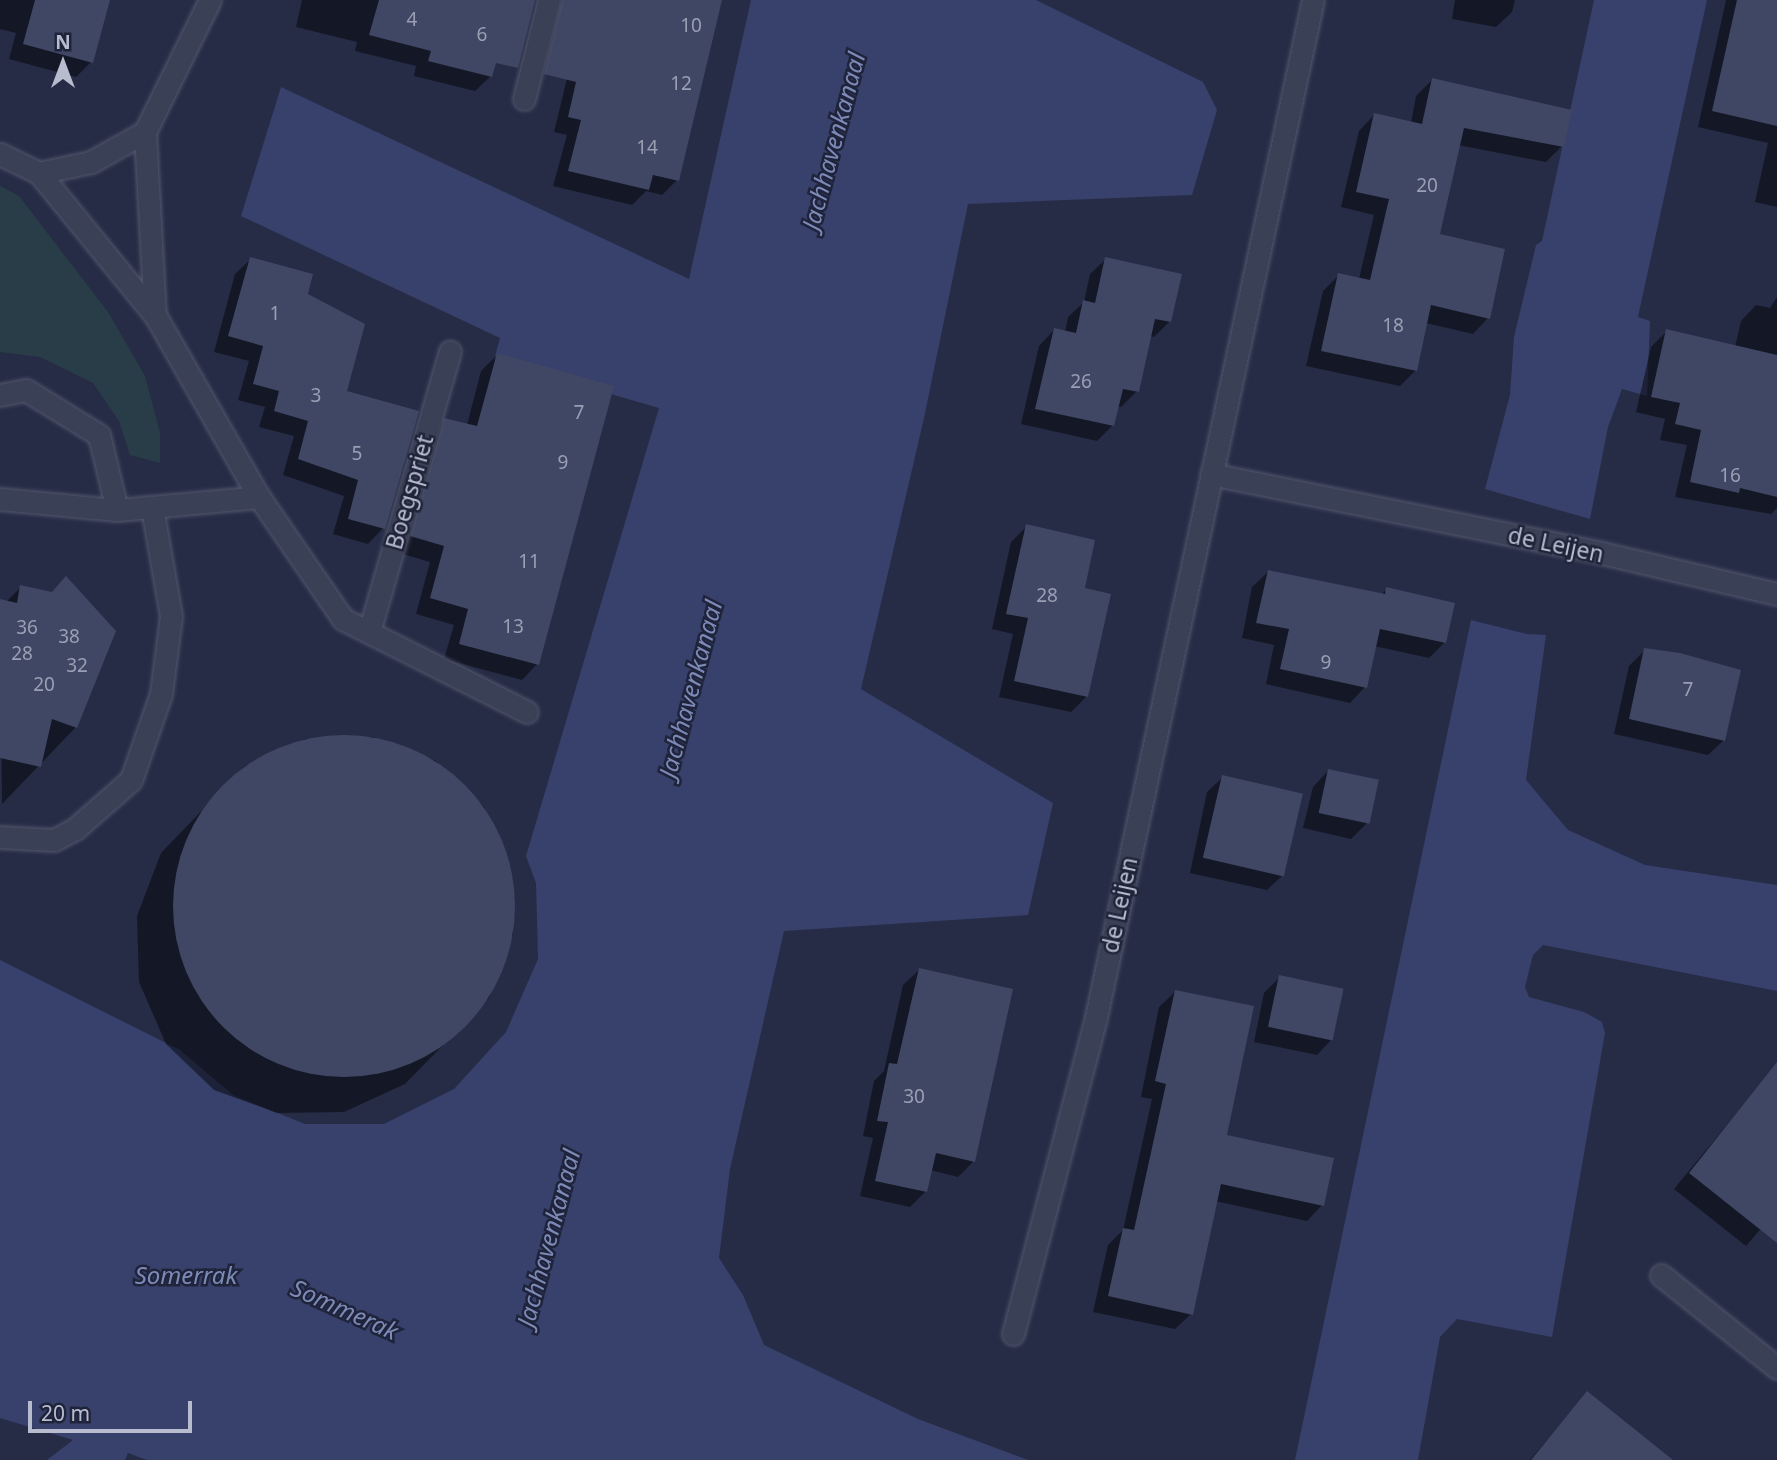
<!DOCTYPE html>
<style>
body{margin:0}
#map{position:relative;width:1777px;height:1460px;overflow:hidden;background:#262c46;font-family:"Noto Sans",sans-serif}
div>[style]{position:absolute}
.green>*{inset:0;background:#283d47}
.water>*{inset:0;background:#37416c}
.shadow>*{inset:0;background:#0007}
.building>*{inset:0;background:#3f4764;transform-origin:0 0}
.round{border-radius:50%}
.roads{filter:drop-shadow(0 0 2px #53576d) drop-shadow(0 0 2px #53576d)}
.pedestrian>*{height:21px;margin:-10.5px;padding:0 10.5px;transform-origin:10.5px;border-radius:10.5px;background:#3a4056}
.minor>*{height:21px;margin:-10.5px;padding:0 10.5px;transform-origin:10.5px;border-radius:10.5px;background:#3a4056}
span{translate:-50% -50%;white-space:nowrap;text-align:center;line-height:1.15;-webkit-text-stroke:5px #1f243b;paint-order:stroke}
.number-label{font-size:19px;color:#9a9fb4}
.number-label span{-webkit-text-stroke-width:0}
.street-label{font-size:23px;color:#b8bccf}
.water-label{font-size:24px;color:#7d8ab8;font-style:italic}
.north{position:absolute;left:28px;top:28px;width:70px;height:70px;-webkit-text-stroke:5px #1f243b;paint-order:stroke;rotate:0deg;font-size:19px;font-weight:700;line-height:28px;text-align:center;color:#b8bccf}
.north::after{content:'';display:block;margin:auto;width:24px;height:32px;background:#b8bccf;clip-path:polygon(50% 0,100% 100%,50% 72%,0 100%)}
.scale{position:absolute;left:28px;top:1401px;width:164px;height:32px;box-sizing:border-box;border:4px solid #b8bccf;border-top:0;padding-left:9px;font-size:21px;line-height:24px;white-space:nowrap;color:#b8bccf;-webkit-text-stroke:5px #1f243b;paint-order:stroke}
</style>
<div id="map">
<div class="green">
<div style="clip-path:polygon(0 186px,19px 196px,108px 312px,145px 376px,160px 433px,160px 463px,130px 455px,119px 421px,93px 383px,40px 357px,0 352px)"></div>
</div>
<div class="water">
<div style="clip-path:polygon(751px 0,1036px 0,1203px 82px,1217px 110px,1192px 195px,968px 204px,924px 418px,861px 689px,1053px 803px,1028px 915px,784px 931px,730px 1169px,719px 1258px,743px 1295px,764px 1345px,918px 1419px,1028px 1460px,147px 1460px,128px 1453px,125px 1460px,47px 1460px,73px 1440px,0 1418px,0 960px,180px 1050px,233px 1095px,305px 1124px,384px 1124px,454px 1089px,506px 1032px,538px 959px,536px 883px,526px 856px,659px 408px,494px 360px,500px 338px,241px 216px,281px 87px,689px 279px)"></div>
<div style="clip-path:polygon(1594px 0,1707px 0,1638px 317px,1650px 321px,1647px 396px,1622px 389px,1608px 427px,1590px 519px,1485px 489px,1510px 395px,1514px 337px,1536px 245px,1542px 241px)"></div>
<div style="clip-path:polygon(1471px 620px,1527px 634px,1546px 635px,1526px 780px,1568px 830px,1645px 865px,1777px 885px,1777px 991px,1543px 945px,1533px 955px,1525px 987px,1529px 997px,1584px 1012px,1602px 1022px,1605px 1033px,1552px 1337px,1457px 1319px,1440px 1337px,1418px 1460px,1295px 1460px)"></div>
</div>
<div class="shadow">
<div style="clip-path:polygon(0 0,107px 0,91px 62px,76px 77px,9px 59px,16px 33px,0 29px)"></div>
<div style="clip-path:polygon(302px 0,510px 0,491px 76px,475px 91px,414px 76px,416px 66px,355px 51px,357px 42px,296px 27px)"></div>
<div style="clip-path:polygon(586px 0,720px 0,677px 180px,662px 195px,646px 191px,632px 205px,553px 186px,567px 135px,554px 132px)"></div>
<div style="clip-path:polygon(1455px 0,1515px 0,1512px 12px,1496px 27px,1452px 19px)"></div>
<div style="clip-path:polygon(1726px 0,1777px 0,1777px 207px,1755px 202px,1768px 143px,1698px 127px)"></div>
<div style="clip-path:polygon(1432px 80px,1562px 146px,1546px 162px,1458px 145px,1438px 235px,1488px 318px,1473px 334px,1426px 323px,1416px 370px,1400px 386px,1306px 366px,1323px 291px,1339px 275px,1359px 279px,1374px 215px,1341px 207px,1359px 131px,1374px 115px,1411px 123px,1416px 96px)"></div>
<div style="clip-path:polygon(251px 259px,306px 295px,345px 393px,383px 528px,368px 544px,333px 534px,344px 496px,283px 475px,294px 436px,259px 427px,265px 407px,238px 400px,249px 361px,214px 352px,235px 274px)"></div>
<div style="clip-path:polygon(1106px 259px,1170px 321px,1154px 337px,1150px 336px,1137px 391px,1121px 407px,1117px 406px,1113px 425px,1097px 441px,1021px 424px,1039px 346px,1054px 330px,1065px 332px,1068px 317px,1084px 302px,1090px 274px)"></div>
<div style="clip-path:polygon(1777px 297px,1777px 508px,1771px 514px,1675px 497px,1687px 445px,1660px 440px,1665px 419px,1636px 412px,1651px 347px,1667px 331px,1735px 347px,1741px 321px,1756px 305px,1770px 308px)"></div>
<div style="clip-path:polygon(497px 355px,537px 664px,522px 680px,444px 659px,454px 625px,416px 614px,430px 562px,396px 552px,429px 435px,445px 420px,467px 425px,481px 371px)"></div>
<div style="clip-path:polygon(1027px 526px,1083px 589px,1087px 696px,1071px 712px,999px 697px,1013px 634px,992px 629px,1011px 542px)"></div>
<div style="clip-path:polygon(1268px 572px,1381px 595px,1387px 589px,1445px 642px,1429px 658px,1374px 646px,1365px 687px,1350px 703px,1266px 684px,1274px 645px,1242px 638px,1252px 587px)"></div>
<div style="clip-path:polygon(21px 587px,76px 727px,2px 804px,0 601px,6px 602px)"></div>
<div style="clip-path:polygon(1645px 650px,1724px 740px,1708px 755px,1614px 734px,1629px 666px)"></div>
<div style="clip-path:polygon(373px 737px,436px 761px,484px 807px,511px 868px,513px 935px,489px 998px,405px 1084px,344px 1112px,277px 1113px,214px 1090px,166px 1044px,139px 982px,137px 916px,161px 853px,245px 766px,306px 739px)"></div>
<div style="clip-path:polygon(1328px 771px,1367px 823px,1351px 839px,1303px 828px,1313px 787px)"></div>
<div style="clip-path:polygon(1223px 777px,1283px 875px,1267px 890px,1190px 873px,1207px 792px)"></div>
<div style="clip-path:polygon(919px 970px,974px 1161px,958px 1177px,930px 1170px,926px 1191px,910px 1207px,860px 1196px,873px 1138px,863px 1136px,874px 1081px,884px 1071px,903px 985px)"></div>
<div style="clip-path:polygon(1280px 977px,1332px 1039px,1317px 1055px,1254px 1042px,1264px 993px)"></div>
<div style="clip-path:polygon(1175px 992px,1225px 1136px,1322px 1205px,1307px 1221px,1215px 1201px,1191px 1314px,1175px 1329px,1093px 1312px,1108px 1245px,1123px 1230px,1152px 1099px,1141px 1097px,1159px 1007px)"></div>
<div style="clip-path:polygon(1759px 1086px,1777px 1101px,1777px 1210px,1746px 1246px,1674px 1189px)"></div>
<div style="clip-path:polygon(1587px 1393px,1669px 1460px,1530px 1460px)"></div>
</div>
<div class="building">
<div style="clip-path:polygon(35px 0,110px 0,93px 63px,23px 44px)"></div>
<div style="clip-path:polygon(379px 0,535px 0,518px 68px,496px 63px,492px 77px,428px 61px,431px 51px,369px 35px)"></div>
<div style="clip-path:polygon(562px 0,722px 0,679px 181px,653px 175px,649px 190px,568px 171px,581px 120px,568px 117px,576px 82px,544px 74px)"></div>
<div style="clip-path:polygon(1737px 0,1777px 0,1777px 126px,1712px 111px)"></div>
<div style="clip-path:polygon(1432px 78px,1572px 110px,1564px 147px,1464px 128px,1440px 234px,1505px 249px,1490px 319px,1431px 305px,1417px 371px,1321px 351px,1338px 273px,1370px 280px,1389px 199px,1356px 192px,1374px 113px,1422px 124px)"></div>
<div style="clip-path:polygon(250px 257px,313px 274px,308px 294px,365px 324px,347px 391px,419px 411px,385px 529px,348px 519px,358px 480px,298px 459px,308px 421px,274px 411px,279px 391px,253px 384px,263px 346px,228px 336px)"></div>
<div style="clip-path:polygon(1105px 257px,1182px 274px,1171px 322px,1155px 319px,1139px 392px,1123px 389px,1114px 426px,1035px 409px,1054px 328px,1076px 333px,1083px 300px,1095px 303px)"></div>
<div style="clip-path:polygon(1666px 329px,1777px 355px,1777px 497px,1740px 488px,1739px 493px,1690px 482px,1701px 430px,1675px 424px,1680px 403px,1651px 397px)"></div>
<div style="clip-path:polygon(497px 353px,614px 386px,539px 665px,459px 644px,468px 609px,430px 598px,444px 546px,410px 536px,444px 418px,477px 426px)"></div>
<div style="clip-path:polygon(1026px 524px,1095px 540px,1085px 588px,1111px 594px,1088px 697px,1014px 681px,1028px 618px,1006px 614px)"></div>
<div style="clip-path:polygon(1268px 570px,1385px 594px,1386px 587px,1455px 603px,1446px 643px,1380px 629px,1367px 688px,1280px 669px,1289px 629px,1256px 623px)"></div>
<div style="clip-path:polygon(66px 576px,116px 631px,77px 728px,52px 719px,41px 767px,0 758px,0 599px,17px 603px,20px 585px,52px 592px)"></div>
<div style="clip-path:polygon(1644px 648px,1680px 653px,1741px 670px,1725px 741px,1629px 719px)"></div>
<div class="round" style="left:173px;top:735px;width:342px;height:342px"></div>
<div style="left:1328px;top:769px;width:52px;height:45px;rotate:12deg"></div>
<div style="left:1222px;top:775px;width:83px;height:85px;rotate:13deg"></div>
<div style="clip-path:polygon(919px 968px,1013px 989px,975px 1162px,936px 1153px,927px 1192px,875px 1181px,888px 1122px,877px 1121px,889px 1063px,897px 1064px)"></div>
<div style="left:1279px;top:975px;width:66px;height:53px;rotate:12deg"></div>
<div style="clip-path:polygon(1175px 990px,1254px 1006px,1227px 1135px,1334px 1158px,1324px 1206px,1221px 1184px,1193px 1315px,1108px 1296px,1123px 1228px,1134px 1230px,1166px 1084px,1155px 1081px)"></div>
<div style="clip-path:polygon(1777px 1062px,1777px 1243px,1689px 1173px)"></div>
<div style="clip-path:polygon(1587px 1391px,1673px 1460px,1531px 1460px)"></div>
</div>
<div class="roads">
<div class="pedestrian">
<div style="left:0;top:837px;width:54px;rotate:3.2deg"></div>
<div style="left:54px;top:840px;width:24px;rotate:-28deg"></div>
<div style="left:75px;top:829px;width:74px;rotate:-41.2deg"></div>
<div style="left:131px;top:780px;width:91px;rotate:-70.8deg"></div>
<div style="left:161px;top:694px;width:79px;rotate:-82.7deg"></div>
<div style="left:171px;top:616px;width:111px;rotate:-99.9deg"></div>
</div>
<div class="minor">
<div style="left:524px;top:99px;width:102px;rotate:-75.8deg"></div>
<div style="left:145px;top:132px;width:183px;rotate:86.9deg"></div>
<div style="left:0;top:154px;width:43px;rotate:26deg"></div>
<div style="left:39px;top:173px;width:53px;rotate:-11.9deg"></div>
<div style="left:91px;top:162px;width:62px;rotate:-29.1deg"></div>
<div style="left:145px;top:132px;width:147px;rotate:-63.8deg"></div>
<div style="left:39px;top:173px;width:183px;rotate:50.8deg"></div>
<div style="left:155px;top:315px;width:210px;rotate:60.3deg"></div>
<div style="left:259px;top:497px;width:148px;rotate:55.5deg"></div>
<div style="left:343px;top:619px;width:206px;rotate:26.8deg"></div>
<div style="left:0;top:395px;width:26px;rotate:-11deg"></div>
<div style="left:26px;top:390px;width:86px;rotate:31.7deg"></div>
<div style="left:99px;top:435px;width:77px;rotate:76.5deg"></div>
<div style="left:1211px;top:474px;width:399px;rotate:11.4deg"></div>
<div style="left:1602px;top:553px;width:180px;rotate:13.2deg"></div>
<div style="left:0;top:499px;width:118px;rotate:5.4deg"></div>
<div style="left:117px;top:510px;width:143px;rotate:-5.2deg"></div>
<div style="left:369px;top:632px;width:292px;rotate:-73.9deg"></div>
<div style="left:1661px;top:1275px;width:149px;rotate:38.7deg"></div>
<div style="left:1013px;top:1334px;width:328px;rotate:-75.3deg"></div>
<div style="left:1096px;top:1017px;width:1040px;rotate:-77.96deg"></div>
</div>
</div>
<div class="number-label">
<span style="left:412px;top:20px">4</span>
<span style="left:691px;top:26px">10</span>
<span style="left:482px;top:35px">6</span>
<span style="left:681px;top:84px">12</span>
<span style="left:647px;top:148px">14</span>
<span style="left:1427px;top:186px">20</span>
<span style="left:275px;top:314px">1</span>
<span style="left:1393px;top:326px">18</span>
<span style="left:1081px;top:382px">26</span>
<span style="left:316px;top:396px">3</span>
<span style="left:579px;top:413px">7</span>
<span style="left:357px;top:454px">5</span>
<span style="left:563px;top:463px">9</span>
<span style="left:1730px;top:476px">16</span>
<span style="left:529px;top:562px">11</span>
<span style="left:1047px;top:596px">28</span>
<span style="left:513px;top:627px">13</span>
<span style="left:27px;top:628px">36</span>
<span style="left:69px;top:637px">38</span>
<span style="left:22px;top:654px">28</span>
<span style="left:1326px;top:663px">9</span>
<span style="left:77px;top:666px">32</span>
<span style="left:44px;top:685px">20</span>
<span style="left:1688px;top:690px">7</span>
<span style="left:914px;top:1097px">30</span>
</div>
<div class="street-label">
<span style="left:409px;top:492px;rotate:-74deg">Boegspriet</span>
<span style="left:1556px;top:544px;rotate:12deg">de Leijen</span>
<span style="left:1119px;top:905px;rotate:-78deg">de Leijen</span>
</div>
<div class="water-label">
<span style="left:833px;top:141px;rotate:-75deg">Jachhavenkanaal</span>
<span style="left:690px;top:689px;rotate:-75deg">Jachhavenkanaal</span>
<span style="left:548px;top:1238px;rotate:-75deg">Jachhavenkanaal</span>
<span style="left:186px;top:1275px">Somerrak</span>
<span style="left:345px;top:1309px;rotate:24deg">Sommerak</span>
</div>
<div class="north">N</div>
<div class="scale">20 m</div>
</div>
